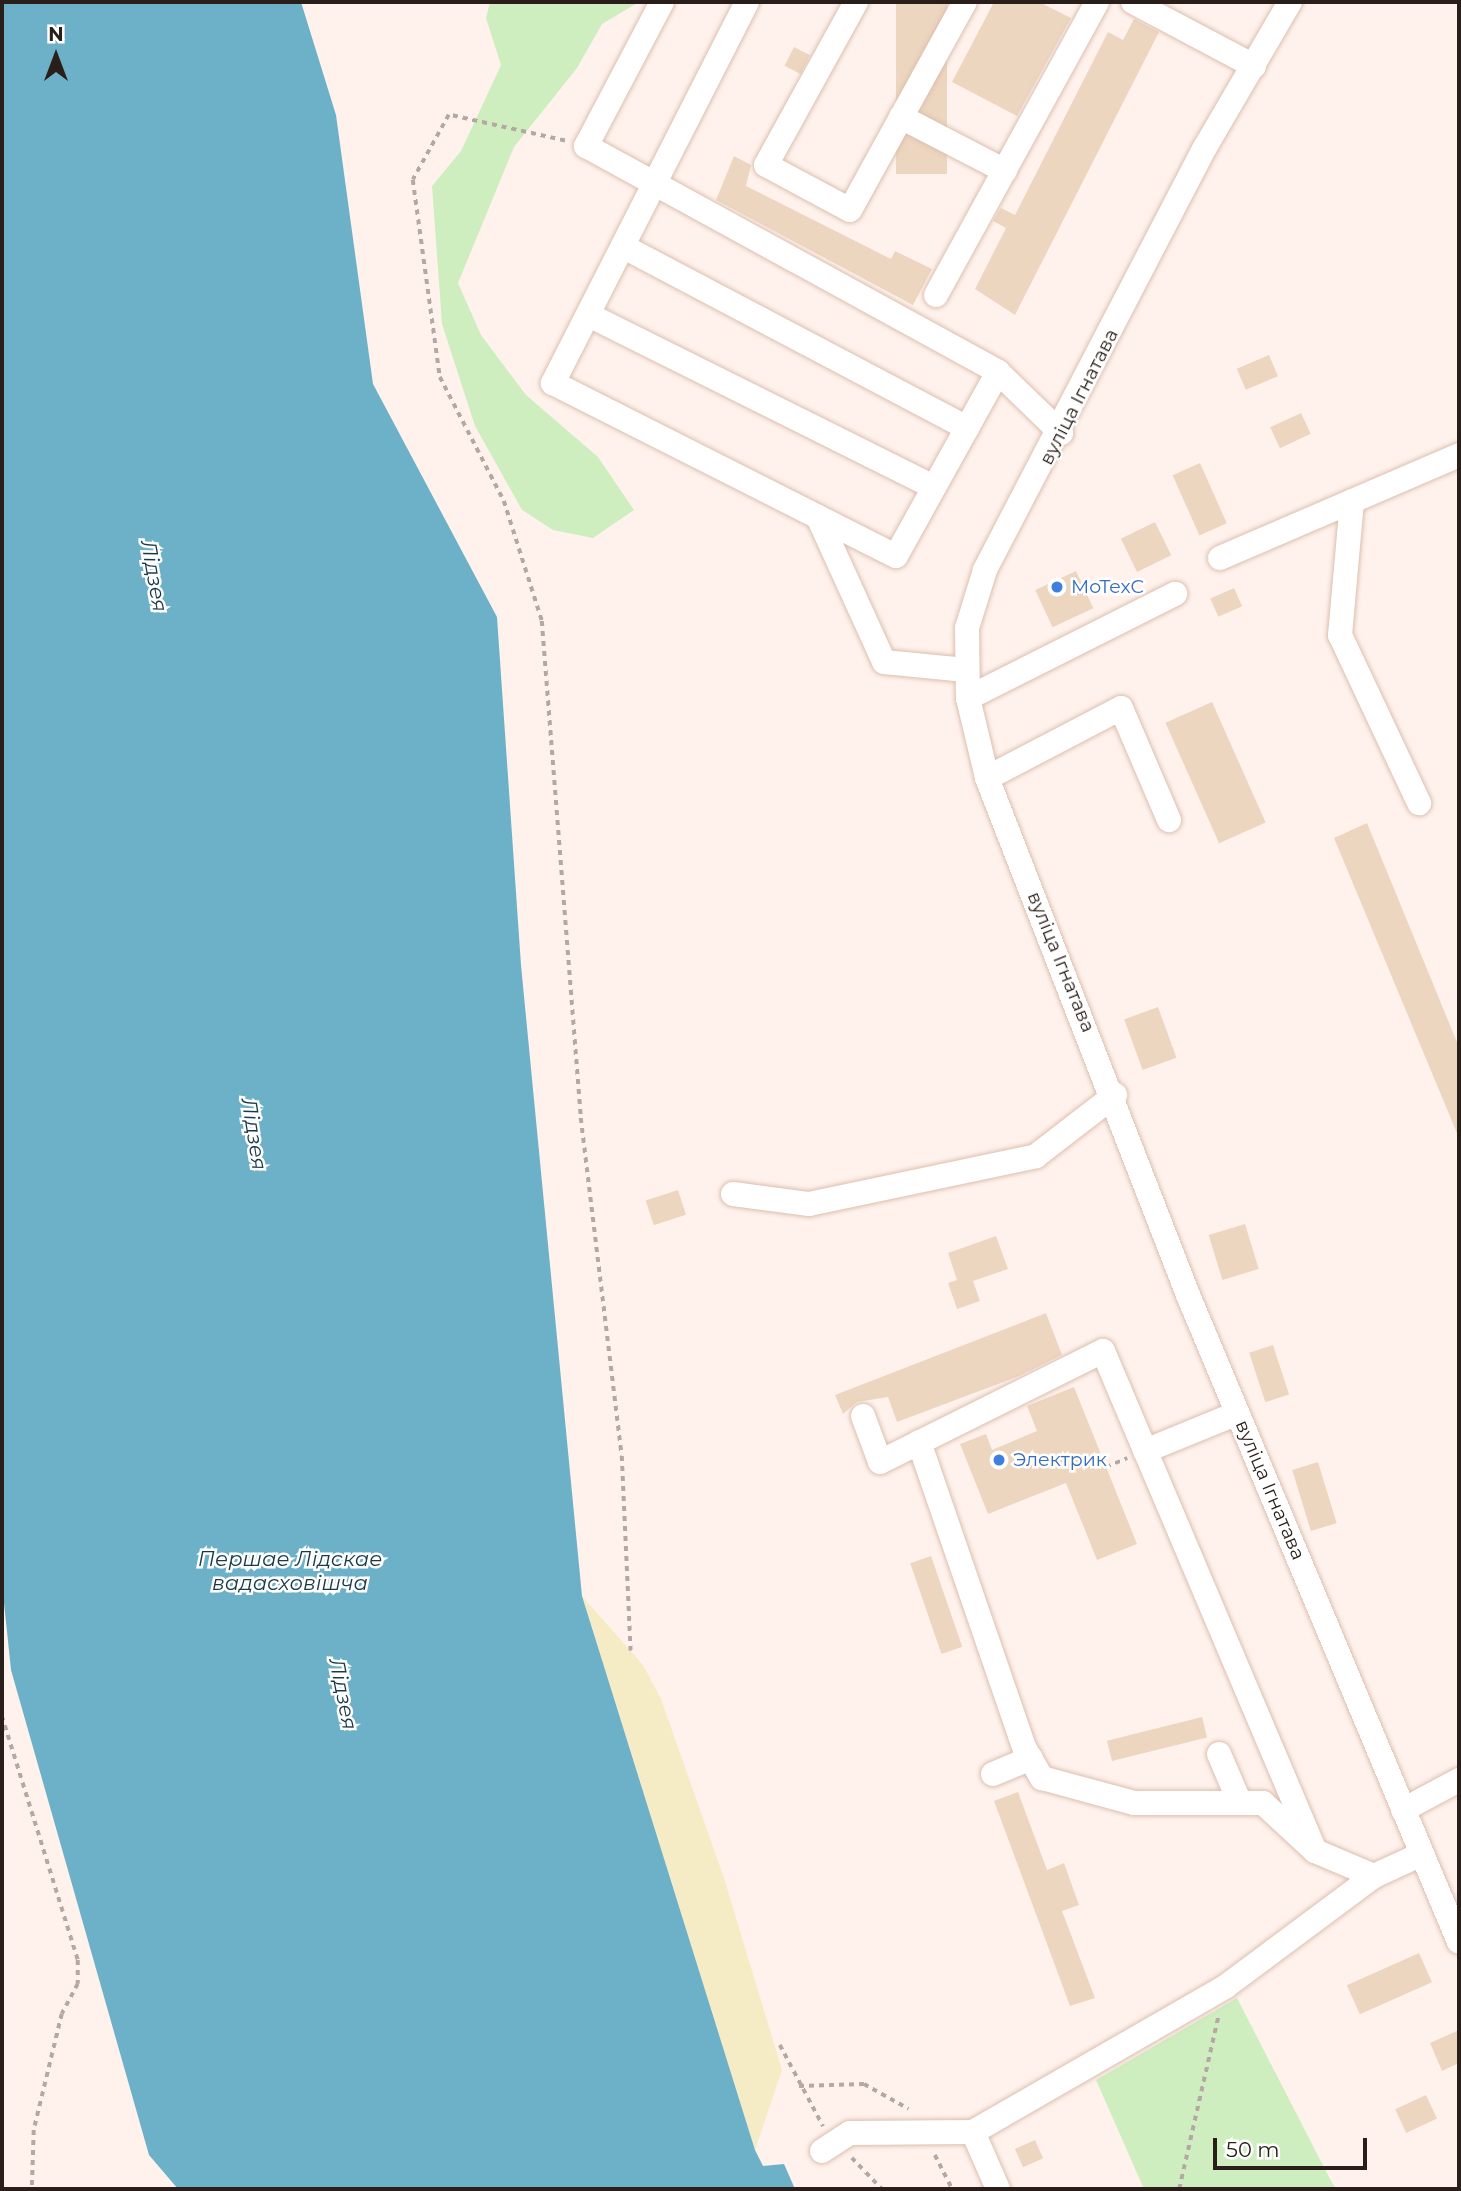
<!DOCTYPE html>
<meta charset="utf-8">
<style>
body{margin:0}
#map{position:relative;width:1461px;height:2191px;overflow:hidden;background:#fff2ec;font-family:Montserrat,sans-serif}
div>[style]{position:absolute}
.green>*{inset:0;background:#ceeebf}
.sand>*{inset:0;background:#f5ecc6}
.water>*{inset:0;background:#6db1c9}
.building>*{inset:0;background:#edd6bf;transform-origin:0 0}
.path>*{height:3.5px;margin-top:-1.75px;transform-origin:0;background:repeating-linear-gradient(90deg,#b5a8a3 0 5px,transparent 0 10px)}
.roads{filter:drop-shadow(0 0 2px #dcbfaf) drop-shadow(0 0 2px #dcbfaf)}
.minor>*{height:24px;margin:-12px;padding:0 12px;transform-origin:12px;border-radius:12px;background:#fff}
.dots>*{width:19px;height:19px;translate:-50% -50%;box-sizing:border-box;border:4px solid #fff;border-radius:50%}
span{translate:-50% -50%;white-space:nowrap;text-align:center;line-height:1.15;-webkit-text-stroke:5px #fff;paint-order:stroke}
.street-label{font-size:19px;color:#291e19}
.shop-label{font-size:19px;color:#366cbe}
.left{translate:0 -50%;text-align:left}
.water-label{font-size:21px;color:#1a3b46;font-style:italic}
.frame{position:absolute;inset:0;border:4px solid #291e19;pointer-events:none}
.north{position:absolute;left:21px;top:21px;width:70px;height:70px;-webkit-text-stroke:5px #fff;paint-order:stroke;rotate:0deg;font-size:19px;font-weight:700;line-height:28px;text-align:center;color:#291e19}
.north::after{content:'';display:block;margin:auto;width:24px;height:32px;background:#291e19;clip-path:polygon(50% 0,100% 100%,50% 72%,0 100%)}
.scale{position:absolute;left:1213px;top:2138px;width:154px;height:32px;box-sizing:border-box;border:4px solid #291e19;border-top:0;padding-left:9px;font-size:21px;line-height:24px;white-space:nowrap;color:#291e19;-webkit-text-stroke:5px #fff;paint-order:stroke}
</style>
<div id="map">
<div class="green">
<div style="clip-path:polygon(490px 2px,639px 2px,602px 24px,577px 68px,514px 147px,458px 283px,481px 335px,526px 395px,598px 457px,634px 510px,593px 538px,553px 530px,522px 510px,475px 426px,442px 324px,432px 186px,461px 151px,501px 65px,486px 18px)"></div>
<div style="clip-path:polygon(1237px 1998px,1331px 2181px,1336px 2189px,1144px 2189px,1096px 2080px)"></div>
</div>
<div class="sand">
<div style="clip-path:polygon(582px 1596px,643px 1665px,661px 1699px,724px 1878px,782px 2070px,755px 2150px)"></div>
</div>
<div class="water">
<div style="clip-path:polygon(2px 2px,301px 2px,336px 115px,373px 384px,497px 617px,521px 965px,582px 1596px,755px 2150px,763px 2166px,784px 2164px,795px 2189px,178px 2189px,149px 2155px,11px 1670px,2px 1584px)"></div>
</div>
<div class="building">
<div style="left:896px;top:2px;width:51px;height:172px"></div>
<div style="clip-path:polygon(994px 2px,1039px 2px,1071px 18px,1017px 116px,952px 82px)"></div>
<div style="clip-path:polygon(1134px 19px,1159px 32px,1015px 315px,975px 289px,1006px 228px,993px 221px,1001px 208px,1015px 215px,1108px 32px,1123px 40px)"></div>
<div style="left:794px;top:47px;width:18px;height:21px;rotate:27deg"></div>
<div style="clip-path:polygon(734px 156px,751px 165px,746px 186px,891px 259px,895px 251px,932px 269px,913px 305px,716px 200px)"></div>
<div style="left:1269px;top:355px;width:23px;height:35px;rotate:67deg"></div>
<div style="left:1301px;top:413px;width:23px;height:34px;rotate:65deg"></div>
<div style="left:1200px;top:463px;width:66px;height:30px;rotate:66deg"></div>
<div style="left:1155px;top:522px;width:37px;height:38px;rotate:64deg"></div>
<div style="left:1076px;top:571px;width:41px;height:45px;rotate:65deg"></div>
<div style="left:1234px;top:588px;width:20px;height:26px;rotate:66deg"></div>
<div style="left:1212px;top:702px;width:132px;height:51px;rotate:66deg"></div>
<div style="clip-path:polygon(1367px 823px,1459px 1047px,1459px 1138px,1334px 838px)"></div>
<div style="left:1158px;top:1007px;width:54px;height:36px;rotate:70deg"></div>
<div style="left:678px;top:1190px;width:26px;height:34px;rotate:72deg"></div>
<div style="left:1245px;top:1224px;width:47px;height:38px;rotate:73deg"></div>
<div style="clip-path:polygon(996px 1236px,1008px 1269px,973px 1281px,980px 1301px,957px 1309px,948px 1283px,957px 1280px,948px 1253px)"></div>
<div style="clip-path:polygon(1046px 1313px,1062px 1355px,1019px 1376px,897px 1422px,888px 1397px,857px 1402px,843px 1414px,835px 1395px)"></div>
<div style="left:1273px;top:1345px;width:52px;height:25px;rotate:72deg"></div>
<div style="clip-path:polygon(1074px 1387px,1137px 1544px,1097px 1560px,1066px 1483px,988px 1514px,960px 1444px,986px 1434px,992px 1450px,1037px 1431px,1027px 1406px)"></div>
<div style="left:1318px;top:1462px;width:64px;height:27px;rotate:73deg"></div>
<div style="left:931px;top:1556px;width:96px;height:22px;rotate:71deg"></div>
<div style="left:1202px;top:1717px;width:21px;height:98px;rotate:76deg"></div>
<div style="clip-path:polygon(1018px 1792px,1047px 1870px,1064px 1863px,1079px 1905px,1062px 1911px,1095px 1998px,1070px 2006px,994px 1801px)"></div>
<div style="left:1419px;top:1953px;width:32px;height:79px;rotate:66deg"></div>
<div style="clip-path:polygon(1459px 2030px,1459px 2063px,1442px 2071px,1430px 2043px)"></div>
<div style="left:1426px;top:2095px;width:26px;height:34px;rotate:65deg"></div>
<div style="left:1035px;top:2140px;width:20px;height:22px;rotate:66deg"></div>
</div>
<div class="path">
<div style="left:565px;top:141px;width:119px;rotate:-167.4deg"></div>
<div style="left:449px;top:115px;width:74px;rotate:119deg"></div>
<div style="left:413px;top:180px;width:199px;rotate:82.2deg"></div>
<div style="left:440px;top:377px;width:140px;rotate:62.7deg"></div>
<div style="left:504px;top:501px;width:126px;rotate:72.4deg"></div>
<div style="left:542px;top:621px;width:499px;rotate:85.5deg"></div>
<div style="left:581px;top:1118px;width:340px;rotate:83.1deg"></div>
<div style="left:622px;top:1456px;width:195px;rotate:87.4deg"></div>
<div style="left:1106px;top:1467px;width:23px;rotate:-23deg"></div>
<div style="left:2px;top:1716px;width:256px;rotate:72.7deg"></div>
<div style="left:78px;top:1960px;width:24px;rotate:90deg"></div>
<div style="left:78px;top:1984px;width:34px;rotate:118deg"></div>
<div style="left:62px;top:2014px;width:119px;rotate:103.6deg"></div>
<div style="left:34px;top:2130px;width:59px;rotate:91.9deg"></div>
<div style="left:780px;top:2045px;width:92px;rotate:62deg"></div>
<div style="left:799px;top:2086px;width:65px;rotate:-1.8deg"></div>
<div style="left:864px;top:2084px;width:51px;rotate:29.1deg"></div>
<div style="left:935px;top:2155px;width:38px;rotate:63deg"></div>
<div style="left:852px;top:2158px;width:43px;rotate:45.9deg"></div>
<div style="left:1179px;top:2189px;width:176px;rotate:-77.2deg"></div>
</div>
<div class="roads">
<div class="minor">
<div style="left:662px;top:2px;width:163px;rotate:117.8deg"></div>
<div style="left:586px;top:146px;width:470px;rotate:28.7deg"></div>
<div style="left:998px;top:372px;width:88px;rotate:44.1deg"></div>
<div style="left:747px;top:2px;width:428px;rotate:117deg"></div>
<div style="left:553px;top:383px;width:384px;rotate:26.8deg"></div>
<div style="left:896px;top:556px;width:210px;rotate:-61deg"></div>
<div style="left:856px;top:2px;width:186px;rotate:118.9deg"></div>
<div style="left:766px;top:165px;width:95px;rotate:28.2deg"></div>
<div style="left:850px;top:210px;width:238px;rotate:-61.1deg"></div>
<div style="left:1133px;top:2px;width:137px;rotate:27.9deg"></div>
<div style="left:1290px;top:2px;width:170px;rotate:120.3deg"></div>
<div style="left:1204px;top:149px;width:475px;rotate:117.5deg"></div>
<div style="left:985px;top:570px;width:61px;rotate:107.2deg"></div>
<div style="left:967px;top:628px;width:70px;rotate:89.2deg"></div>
<div style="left:968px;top:698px;width:82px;rotate:76.6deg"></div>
<div style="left:987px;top:778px;width:555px;rotate:68.75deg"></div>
<div style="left:1188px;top:1295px;width:701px;rotate:67.27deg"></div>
<div style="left:901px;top:117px;width:117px;rotate:27.4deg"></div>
<div style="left:624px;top:247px;width:388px;rotate:27.8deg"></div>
<div style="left:936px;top:295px;width:334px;rotate:-61.2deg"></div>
<div style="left:589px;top:315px;width:385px;rotate:26.5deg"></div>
<div style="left:1352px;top:501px;width:135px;rotate:95.1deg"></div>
<div style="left:1340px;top:635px;width:186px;rotate:64.8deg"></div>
<div style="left:818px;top:517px;width:159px;rotate:65.5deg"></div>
<div style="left:884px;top:662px;width:82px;rotate:5.6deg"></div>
<div style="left:1220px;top:558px;width:260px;rotate:-23.3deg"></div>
<div style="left:968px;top:698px;width:232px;rotate:-26.7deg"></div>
<div style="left:987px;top:778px;width:151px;rotate:-27.6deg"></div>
<div style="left:1121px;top:708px;width:122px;rotate:66.8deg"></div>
<div style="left:733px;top:1194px;width:77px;rotate:7.5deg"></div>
<div style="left:809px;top:1204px;width:232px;rotate:-11.9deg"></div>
<div style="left:1036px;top:1156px;width:100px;rotate:-37.7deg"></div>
<div style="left:863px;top:1416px;width:49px;rotate:69.7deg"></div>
<div style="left:880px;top:1462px;width:249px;rotate:-26.5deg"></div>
<div style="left:1103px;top:1351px;width:543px;rotate:67.02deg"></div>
<div style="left:919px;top:1442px;width:325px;rotate:71deg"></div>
<div style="left:1025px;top:1749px;width:34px;rotate:60deg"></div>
<div style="left:1042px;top:1778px;width:95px;rotate:15.2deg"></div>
<div style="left:1134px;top:1803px;width:129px"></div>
<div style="left:1263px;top:1803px;width:71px;rotate:42.7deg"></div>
<div style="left:1315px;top:1851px;width:64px;rotate:23deg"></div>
<div style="left:1145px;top:1451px;width:100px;rotate:-22.2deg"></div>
<div style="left:1219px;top:1754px;width:53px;rotate:66.8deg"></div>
<div style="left:993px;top:1774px;width:41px;rotate:-22.8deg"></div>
<div style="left:1403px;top:1810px;width:64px;rotate:-28.2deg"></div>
<div style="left:973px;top:2132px;width:62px;rotate:66.3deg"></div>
<div style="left:822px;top:2151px;width:33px;rotate:-33deg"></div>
<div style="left:850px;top:2133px;width:123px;rotate:-0.5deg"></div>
<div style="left:973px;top:2132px;width:291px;rotate:-29.9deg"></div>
<div style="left:1225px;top:1987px;width:186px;rotate:-36.7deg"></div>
<div style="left:1374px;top:1876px;width:53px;rotate:-24.6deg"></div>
</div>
</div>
<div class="dots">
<div style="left:1057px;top:587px;background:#3f7fe0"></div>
<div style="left:999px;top:1460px;background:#3f7fe0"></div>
</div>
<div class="street-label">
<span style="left:1079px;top:397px;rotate:-63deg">вуліца Ігнатава</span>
<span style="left:1061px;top:962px;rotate:68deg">вуліца Ігнатава</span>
<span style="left:1270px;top:1490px;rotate:67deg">вуліца Ігнатава</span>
</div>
<div class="shop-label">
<span class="left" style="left:1071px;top:587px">MoTexC</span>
<span class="left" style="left:1013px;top:1460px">Электрик</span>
</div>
<div class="water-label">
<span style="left:154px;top:576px;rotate:80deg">Лідзея</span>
<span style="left:254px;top:1134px;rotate:81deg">Лідзея</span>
<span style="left:290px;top:1571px">Першае Лідскае<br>вадасховішча</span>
<span style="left:343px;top:1694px;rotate:79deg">Лідзея</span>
</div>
<div class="frame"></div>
<div class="north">N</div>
<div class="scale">50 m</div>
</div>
